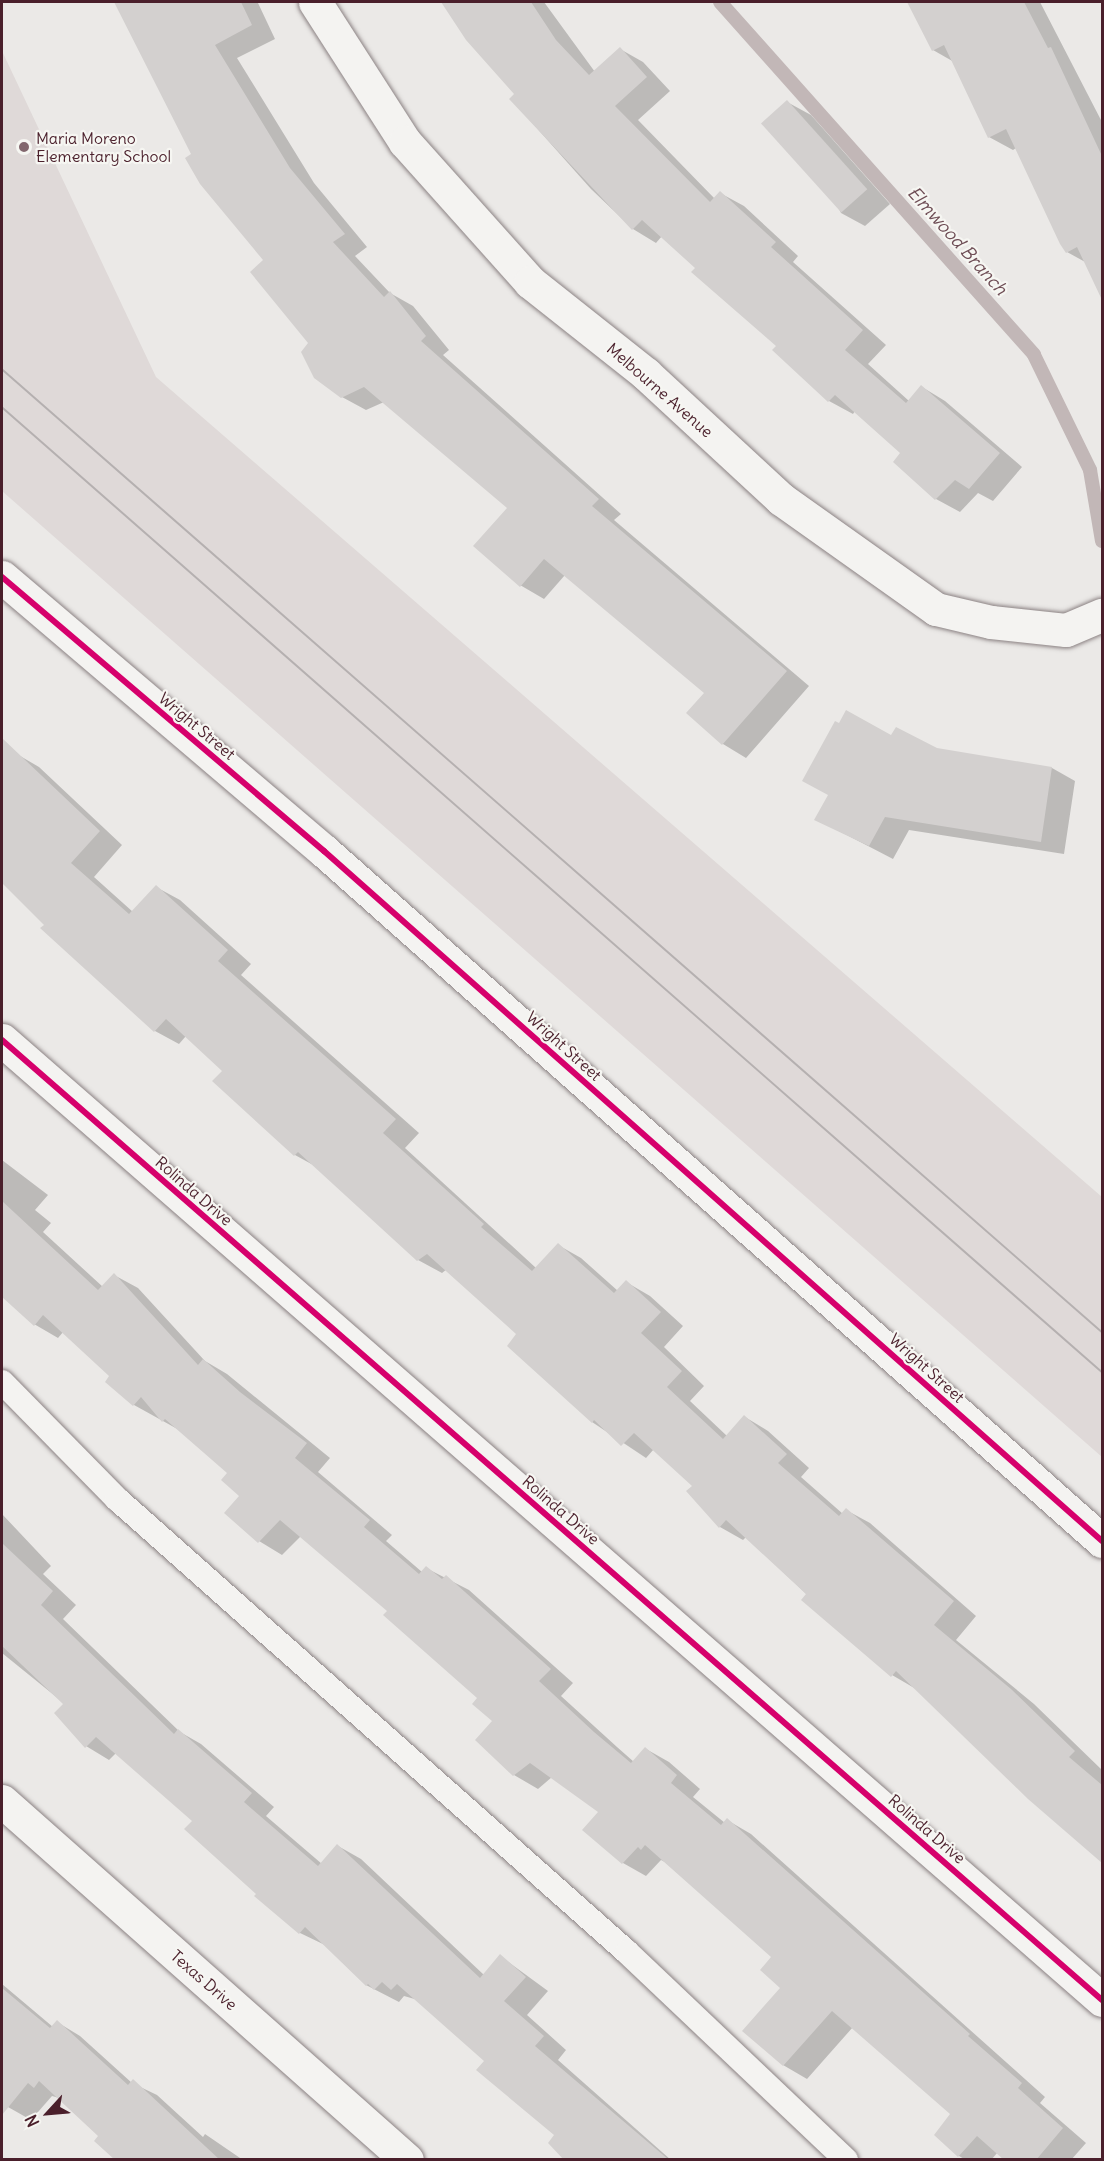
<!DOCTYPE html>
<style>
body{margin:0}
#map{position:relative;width:1104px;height:2161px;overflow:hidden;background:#ebe9e7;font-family:Delius,sans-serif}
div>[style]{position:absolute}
.built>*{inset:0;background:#dfd9d8}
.shadow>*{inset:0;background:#0003}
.stream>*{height:14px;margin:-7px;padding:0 7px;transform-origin:7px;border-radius:7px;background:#c2b7b7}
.building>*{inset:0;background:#d3d0cf;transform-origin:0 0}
.roads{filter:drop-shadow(0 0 2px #8b8283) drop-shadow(0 0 2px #8b8283)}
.lane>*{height:24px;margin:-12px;padding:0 12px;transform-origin:12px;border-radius:12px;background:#f4f3f1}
.street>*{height:33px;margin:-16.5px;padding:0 16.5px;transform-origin:16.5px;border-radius:16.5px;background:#f4f3f1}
.secondary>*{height:33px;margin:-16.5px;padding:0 16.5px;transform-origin:16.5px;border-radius:16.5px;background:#f4f3f1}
.tram>*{height:1.5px;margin:-0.75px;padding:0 0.75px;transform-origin:0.75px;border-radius:0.75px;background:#b5b0b0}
.cycleway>*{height:6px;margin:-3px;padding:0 3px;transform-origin:3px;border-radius:3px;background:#d6006c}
.dots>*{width:16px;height:16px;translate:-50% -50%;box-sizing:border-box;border:3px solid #f6f6f2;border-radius:50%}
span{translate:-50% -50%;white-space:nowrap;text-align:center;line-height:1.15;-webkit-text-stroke:4.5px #f6f6f2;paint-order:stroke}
.poi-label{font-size:16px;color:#4a1f2b}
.left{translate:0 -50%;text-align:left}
.street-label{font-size:16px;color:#4a1f2b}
.water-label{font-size:18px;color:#6e4d55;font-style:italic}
.frame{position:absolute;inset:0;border:3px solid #4a1f2b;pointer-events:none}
.north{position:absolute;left:18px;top:2083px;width:60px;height:60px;-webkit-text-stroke:4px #f6f6f2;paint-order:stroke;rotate:244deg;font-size:16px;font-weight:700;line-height:24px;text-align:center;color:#4a1f2b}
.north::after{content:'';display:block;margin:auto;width:21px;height:27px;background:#4a1f2b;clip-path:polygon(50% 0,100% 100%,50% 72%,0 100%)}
</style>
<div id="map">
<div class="built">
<div style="clip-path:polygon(2px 51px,156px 377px,1102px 1197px,1102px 1457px,2px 491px)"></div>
</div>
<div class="shadow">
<div style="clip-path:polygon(117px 2px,258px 3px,275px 39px,237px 58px,314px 183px,367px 247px,355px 256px,390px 293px,413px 306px,449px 350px,443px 355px,621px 514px,614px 520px,809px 686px,746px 758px,723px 744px,688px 713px,706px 693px,565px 575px,544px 599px,520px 585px,509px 507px,384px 402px,366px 410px,342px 397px,266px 260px,193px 155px)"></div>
<div style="clip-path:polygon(443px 2px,544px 2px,595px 72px,620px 49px,643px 62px,670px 91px,638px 120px,715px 199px,720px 193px,744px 206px,798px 256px,793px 262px,886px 345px,868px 364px,909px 401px,922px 387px,945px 401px,1022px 467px,993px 501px,978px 493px,960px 512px,936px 499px,902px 453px,855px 411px,853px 414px,829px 401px,774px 350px,779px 346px,662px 236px,656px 243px,633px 229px,591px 189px,511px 99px,517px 94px,467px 39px)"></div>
<div style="clip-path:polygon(909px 2px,1040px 2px,1102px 122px,1102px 294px,1087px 263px,1067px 252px,1016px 148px,1013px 150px,989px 137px,954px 62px,933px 50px)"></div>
<div style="clip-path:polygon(787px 102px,811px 115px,890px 204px,865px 226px,841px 213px)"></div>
<div style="clip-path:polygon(936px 750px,1052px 768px,1075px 781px,1064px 854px,909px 830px,893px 859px,816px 819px)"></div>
<div style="clip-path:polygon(15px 753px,39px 767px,122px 845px,94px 877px,133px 912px,156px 887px,180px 900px,251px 964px,241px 975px,419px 1133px,405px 1148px,536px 1268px,558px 1245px,581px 1258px,618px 1291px,626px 1282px,650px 1296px,683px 1326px,664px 1347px,704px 1386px,690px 1401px,727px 1436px,745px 1417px,768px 1431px,809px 1468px,801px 1477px,843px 1514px,846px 1510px,870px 1523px,976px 1616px,956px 1640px,1034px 1704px,1102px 1770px,1102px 1862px,1029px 1798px,916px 1689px,892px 1675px,746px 1537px,743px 1540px,720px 1527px,694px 1486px,654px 1449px,646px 1458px,592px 1422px,519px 1334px,447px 1269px,442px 1273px,418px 1260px,315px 1166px,295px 1155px,224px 1071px,186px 1036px,179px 1044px,155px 1031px,2px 880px,2px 768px)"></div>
<div style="clip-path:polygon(2px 1160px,48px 1195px,35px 1210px,51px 1223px,43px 1232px,103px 1287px,114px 1275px,138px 1288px,205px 1361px,227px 1374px,330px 1458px,318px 1472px,392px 1535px,386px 1541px,422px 1572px,426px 1568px,469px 1590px,573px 1683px,561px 1696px,617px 1747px,634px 1762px,646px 1749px,669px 1762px,700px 1789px,693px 1797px,725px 1823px,727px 1820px,751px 1834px,1045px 2097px,1040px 2103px,1086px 2143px,1071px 2160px,1006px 2160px,998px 2152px,991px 2160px,966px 2160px,959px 2156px,952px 2113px,853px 2027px,807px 2079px,783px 2065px,782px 1988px,773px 1957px,665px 1862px,661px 1860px,646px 1876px,623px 1863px,600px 1811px,552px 1777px,538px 1789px,514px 1775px,477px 1740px,494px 1721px,480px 1698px,389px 1611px,301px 1536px,282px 1555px,259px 1541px,229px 1473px,181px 1431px,134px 1405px,112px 1376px,64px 1331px,58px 1338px,34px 1324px,2px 1295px)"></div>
<div style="clip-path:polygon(2px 1514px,51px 1566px,43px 1574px,76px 1605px,63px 1619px,180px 1732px,201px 1744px,274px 1807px,266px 1816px,322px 1864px,338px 1846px,361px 1859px,484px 1975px,500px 1956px,548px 1991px,527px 2015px,566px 2050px,558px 2060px,671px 2160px,566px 2160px,557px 2135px,486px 2061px,418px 2000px,404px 1996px,399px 2002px,366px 1985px,325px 1945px,300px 1933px,194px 1820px,116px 1753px,109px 1760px,86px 1746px,65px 1704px,2px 1653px)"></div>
<div style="clip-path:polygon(2px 1984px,53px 2027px,57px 2022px,80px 2036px,132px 2083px,157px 2095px,203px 2137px,205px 2134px,243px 2160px,117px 2160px,100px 2136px,59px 2098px,52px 2096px,31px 2120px,8px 2107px,2px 2101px)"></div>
</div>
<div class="stream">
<div style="left:720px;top:2px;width:472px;rotate:48.3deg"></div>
<div style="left:1034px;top:355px;width:128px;rotate:64deg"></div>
<div style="left:1090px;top:470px;width:72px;rotate:80.4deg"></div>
</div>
<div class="building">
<div style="clip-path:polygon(114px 2px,241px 2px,252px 25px,215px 45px,290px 168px,345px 234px,333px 242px,384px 297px,390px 291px,426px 336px,421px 341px,599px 499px,592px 506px,787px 671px,722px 745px,686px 713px,704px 693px,544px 559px,520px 587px,473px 546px,507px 508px,364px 387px,341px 398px,314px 378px,301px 352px,308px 343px,250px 272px,263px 260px,200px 184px,185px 158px,191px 154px)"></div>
<div style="clip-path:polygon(441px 2px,531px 2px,556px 40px,589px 75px,620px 47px,647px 77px,615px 106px,710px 202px,720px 191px,776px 242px,771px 247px,863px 330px,845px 350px,906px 403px,921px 385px,1000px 453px,969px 489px,955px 480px,935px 500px,893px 462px,900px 453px,835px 395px,828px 402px,772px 350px,776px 346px,691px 272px,695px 268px,642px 220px,632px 230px,509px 99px,514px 94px,466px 40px)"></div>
<div style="clip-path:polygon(907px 2px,1024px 2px,1048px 48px,1051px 47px,1102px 156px,1102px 300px,1077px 247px,1066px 253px,1060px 244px,1006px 129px,988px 138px,944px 45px,932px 51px)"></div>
<div style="left:787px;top:100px;width:120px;height:35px;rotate:48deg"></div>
<div style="clip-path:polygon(846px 710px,891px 735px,896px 727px,937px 748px,1052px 767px,1041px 842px,885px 817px,869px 846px,814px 820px,828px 795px,802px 781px,835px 721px,839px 723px)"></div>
<div style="clip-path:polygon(2px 738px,100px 831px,71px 863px,129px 914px,156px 885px,228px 950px,218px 961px,396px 1119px,383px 1133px,484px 1224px,481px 1227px,532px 1271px,558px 1243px,614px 1293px,626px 1280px,661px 1312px,641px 1333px,682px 1371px,667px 1387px,723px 1439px,744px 1415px,787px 1454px,778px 1463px,839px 1516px,846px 1508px,954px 1601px,934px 1625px,1011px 1689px,1075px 1751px,1069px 1757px,1102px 1785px,1102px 1863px,1028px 1799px,896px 1671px,891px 1677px,801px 1600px,806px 1594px,726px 1520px,719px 1528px,686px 1491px,692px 1486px,634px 1433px,621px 1446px,594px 1420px,592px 1423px,507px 1346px,516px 1334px,427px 1254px,417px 1261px,298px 1152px,294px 1156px,212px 1081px,222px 1071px,166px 1019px,154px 1032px,40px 928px,44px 925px,2px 883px)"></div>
<div style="clip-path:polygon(2px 1201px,98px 1290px,114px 1273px,198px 1365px,203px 1359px,240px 1392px,307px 1443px,295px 1458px,370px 1520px,364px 1527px,419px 1574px,426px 1566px,442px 1579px,446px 1575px,551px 1669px,539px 1681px,594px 1732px,631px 1763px,645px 1747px,677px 1775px,671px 1783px,721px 1825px,727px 1818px,970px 2034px,968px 2036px,1022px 2083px,1018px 2088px,1063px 2128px,1036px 2160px,1004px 2160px,977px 2136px,958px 2157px,934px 2135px,950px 2114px,832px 2011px,783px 2066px,742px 2031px,780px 1988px,760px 1970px,771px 1957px,645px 1845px,641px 1850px,638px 1847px,622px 1864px,582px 1830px,598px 1812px,530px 1763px,513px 1776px,475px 1740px,492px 1721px,472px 1704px,477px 1698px,383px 1615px,387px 1611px,280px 1520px,258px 1543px,224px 1513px,239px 1496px,221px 1480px,227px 1473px,165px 1419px,162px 1422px,141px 1397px,133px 1406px,105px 1382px,109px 1376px,43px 1315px,34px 1326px,2px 1297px)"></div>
<div style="clip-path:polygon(2px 1543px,53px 1591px,41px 1605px,174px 1734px,178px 1729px,252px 1793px,244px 1802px,318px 1866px,337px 1844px,480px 1978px,500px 1954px,526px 1977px,504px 2001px,544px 2036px,535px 2046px,669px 2160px,564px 2160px,548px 2143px,554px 2135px,476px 2070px,484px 2061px,397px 1984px,391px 1990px,382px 1982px,374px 1990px,368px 1984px,366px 1986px,305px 1927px,299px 1934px,254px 1896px,256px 1894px,184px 1829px,192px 1821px,96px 1737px,85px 1748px,54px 1713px,63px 1704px,2px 1646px)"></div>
<div style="clip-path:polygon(2px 1988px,50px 2028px,57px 2020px,128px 2085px,133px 2079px,220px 2160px,115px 2160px,94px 2141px,98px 2136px,39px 2081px,34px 2088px,28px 2083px,2px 2115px)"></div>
</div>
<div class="roads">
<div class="lane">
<div style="left:2px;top:1382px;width:164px;rotate:45.5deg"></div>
<div style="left:117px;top:1499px;width:682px;rotate:41.61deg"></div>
<div style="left:627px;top:1952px;width:302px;rotate:43.5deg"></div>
</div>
<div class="street">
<div style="left:315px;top:2px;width:166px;rotate:57.3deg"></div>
<div style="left:405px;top:142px;width:188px;rotate:48.2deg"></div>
<div style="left:530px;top:282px;width:148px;rotate:38.4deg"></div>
<div style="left:646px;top:374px;width:184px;rotate:42.8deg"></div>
<div style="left:781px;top:499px;width:190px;rotate:35.4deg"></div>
<div style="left:936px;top:609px;width:57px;rotate:13.3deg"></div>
<div style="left:991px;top:622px;width:75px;rotate:6.1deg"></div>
<div style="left:1066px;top:630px;width:39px;rotate:-23deg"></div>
<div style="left:2px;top:1040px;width:1460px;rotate:41.11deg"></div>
<div style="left:2px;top:1801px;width:541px;rotate:41.55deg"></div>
</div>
<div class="secondary">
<div style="left:2px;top:577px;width:423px;rotate:40.4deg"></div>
<div style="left:324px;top:851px;width:1040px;rotate:41.57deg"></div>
</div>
</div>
<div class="tram">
<div style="left:2px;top:369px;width:1462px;rotate:41.2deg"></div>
<div style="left:2px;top:407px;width:1463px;rotate:41.26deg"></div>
</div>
<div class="cycleway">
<div style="left:2px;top:577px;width:423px;rotate:40.4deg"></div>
<div style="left:324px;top:851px;width:1040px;rotate:41.57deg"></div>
<div style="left:2px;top:1040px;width:1460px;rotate:41.11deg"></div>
</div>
<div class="dots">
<div style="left:24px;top:147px;background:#82666d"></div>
</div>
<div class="poi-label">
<span class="left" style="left:36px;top:147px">Maria Moreno<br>Elementary School</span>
</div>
<div class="street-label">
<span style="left:660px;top:390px;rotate:41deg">Melbourne Avenue</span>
<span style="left:197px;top:726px;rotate:40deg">Wright Street</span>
<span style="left:564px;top:1046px;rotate:42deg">Wright Street</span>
<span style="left:194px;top:1191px;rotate:41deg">Rolinda Drive</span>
<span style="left:927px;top:1368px;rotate:42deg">Wright Street</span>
<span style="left:561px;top:1510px;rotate:41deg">Rolinda Drive</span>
<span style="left:927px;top:1829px;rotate:41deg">Rolinda Drive</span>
<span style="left:204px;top:1980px;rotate:41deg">Texas Drive</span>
</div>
<div class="water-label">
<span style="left:957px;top:241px;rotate:48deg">Elmwood Branch</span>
</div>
<div class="frame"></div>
<div class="north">N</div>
</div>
